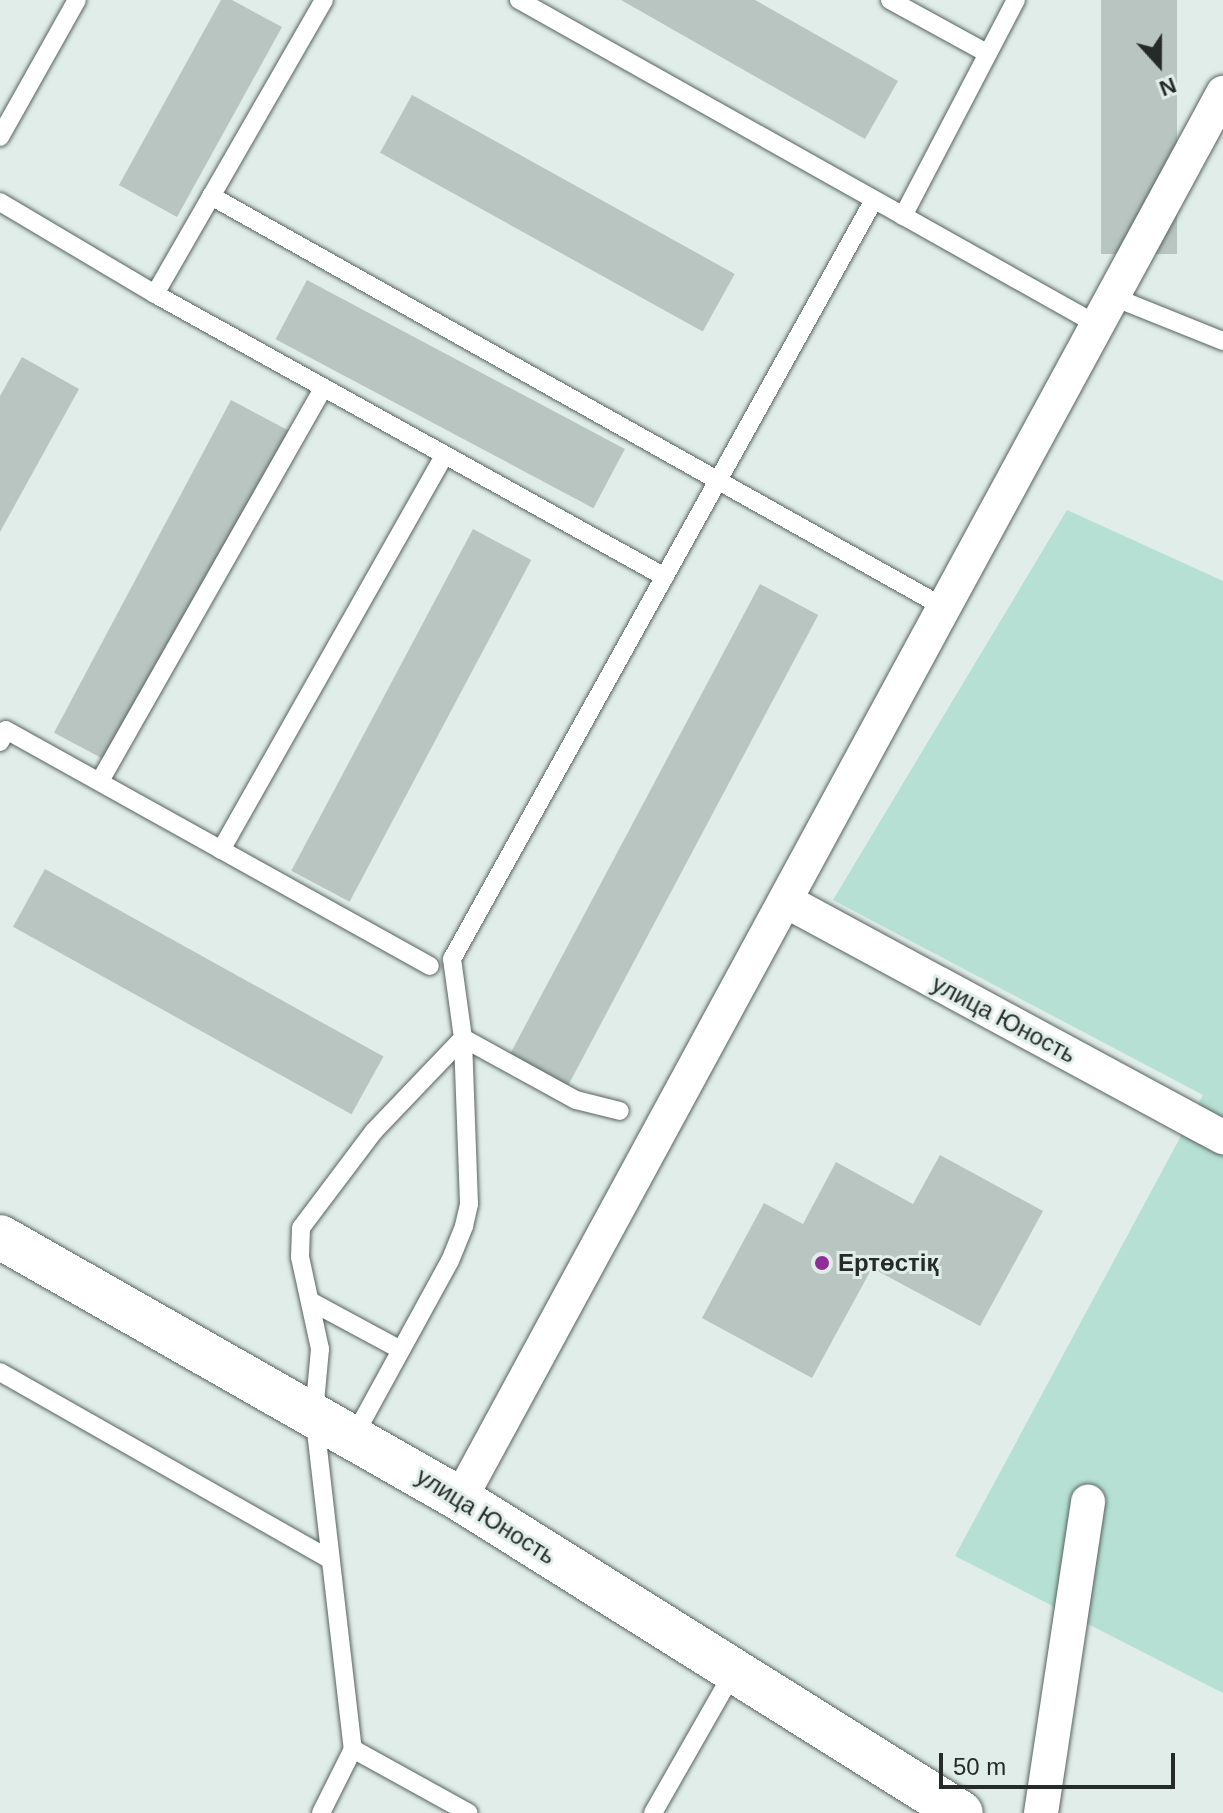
<!DOCTYPE html>
<meta charset="utf-8">
<style>
body{margin:0}
#map{position:relative;width:1223px;height:1813px;overflow:hidden;background:#e0ede8;font-family:Arial,sans-serif}
div>[style]{position:absolute}
.green>*{inset:0;background:#b6e0d3}
.building>*{inset:0;background:#b8c5c1;transform-origin:0 0}
.roads{filter:drop-shadow(0 0 2px #586360) drop-shadow(0 0 2px #586360)}
.service>*{height:18px;margin:-9px;padding:0 9px;transform-origin:9px;border-radius:9px;background:#fff}
.minor>*{height:34px;margin:-17px;padding:0 17px;transform-origin:17px;border-radius:17px;background:#fff}
.tertiary>*{height:44px;margin:-22px;padding:0 22px;transform-origin:22px;border-radius:22px;background:#fff}
.dots>*{width:22px;height:22px;translate:-50% -50%;box-sizing:border-box;border:4px solid #e0ede8;border-radius:50%}
span{translate:-50% -50%;white-space:nowrap;text-align:center;line-height:1.15;-webkit-text-stroke:6px #e0ede8;paint-order:stroke}
.street-label{font-size:24px;color:#262b29}
.poi-label{font-size:24px;color:#262b29;font-weight:700}
.left{translate:0 -50%;text-align:left}
.north{position:absolute;left:1119px;top:24px;width:80px;height:80px;-webkit-text-stroke:6px #e0ede8;paint-order:stroke;rotate:159deg;font-size:22px;font-weight:700;line-height:32px;text-align:center;color:#262b29}
.north::after{content:'';display:block;margin:auto;width:28px;height:36px;background:#262b29;clip-path:polygon(50% 0,100% 100%,50% 72%,0 100%)}
.scale{position:absolute;left:939px;top:1753px;width:236px;height:36px;box-sizing:border-box;border:4px solid #262b29;border-top:0;padding-left:10px;font-size:24px;line-height:28px;white-space:nowrap;color:#262b29;-webkit-text-stroke:6px #e0ede8;paint-order:stroke}
</style>
<div id="map">
<div class="green">
<div style="clip-path:polygon(1067px 510px,1223px 581px,1223px 1693px,955px 1556px,1203px 1095px,833px 900px)"></div>
</div>
<div class="building">
<div style="clip-path:polygon(221px 0,232px 0,282px 27px,177px 217px,119px 185px)"></div>
<div style="clip-path:polygon(621px 0,755px 0,898px 81px,865px 139px)"></div>
<div style="left:1101px;top:0;width:76px;height:254px"></div>
<div style="left:412px;top:95px;width:369px;height:66px;rotate:29deg"></div>
<div style="left:307px;top:280px;width:360px;height:67px;rotate:28deg"></div>
<div style="clip-path:polygon(22px 357px,79px 389px,0 532px,0 396px)"></div>
<div style="left:231px;top:400px;width:66px;height:377px;rotate:28deg"></div>
<div style="left:473px;top:529px;width:66px;height:387px;rotate:28deg"></div>
<div style="left:760px;top:584px;width:66px;height:538px;rotate:28deg"></div>
<div style="left:45px;top:869px;width:387px;height:66px;rotate:29deg"></div>
<div style="clip-path:polygon(940px 1155px,1043px 1211px,980px 1326px,872px 1268px,812px 1378px,702px 1318px,764px 1203px,803px 1224px,836px 1162px,913px 1204px)"></div>
</div>
<div class="roads">
<div class="service">
<div style="left:324px;top:0;width:339px;rotate:119.9deg"></div>
<div style="left:155px;top:294px;width:583px;rotate:29.03deg"></div>
<div style="left:519px;top:0;width:662px;rotate:29.32deg"></div>
<div style="left:890px;top:0;width:111px;rotate:28.7deg"></div>
<div style="left:0;top:137px;width:157px;rotate:-60.7deg"></div>
<div style="left:211px;top:196px;width:844px;rotate:29.3deg"></div>
<div style="left:0;top:202px;width:180px;rotate:30.7deg"></div>
<div style="left:903px;top:216px;width:244px;rotate:-62.4deg"></div>
<div style="left:1111px;top:296px;width:121px;rotate:21.9deg"></div>
<div style="left:0;top:742px;width:13px;rotate:-63deg"></div>
<div style="left:6px;top:730px;width:485px;rotate:29.1deg"></div>
<div style="left:100px;top:781px;width:451px;rotate:-60.4deg"></div>
<div style="left:221px;top:850px;width:451px;rotate:-60.5deg"></div>
<div style="left:463px;top:1038px;width:129px;rotate:133.7deg"></div>
<div style="left:374px;top:1131px;width:121px;rotate:127deg"></div>
<div style="left:301px;top:1228px;width:29px;rotate:92deg"></div>
<div style="left:300px;top:1257px;width:94px;rotate:77.7deg"></div>
<div style="left:320px;top:1349px;width:65px;rotate:95.3deg"></div>
<div style="left:314px;top:1414px;width:337px;rotate:83.4deg"></div>
<div style="left:353px;top:1749px;width:132px;rotate:28.9deg"></div>
<div style="left:463px;top:1038px;width:129px;rotate:28.8deg"></div>
<div style="left:576px;top:1100px;width:45px;rotate:14deg"></div>
<div style="left:310px;top:1301px;width:103px;rotate:28.3deg"></div>
<div style="left:0;top:1372px;width:377px;rotate:29.6deg"></div>
<div style="left:354px;top:1436px;width:200px;rotate:-61.3deg"></div>
<div style="left:450px;top:1261px;width:38px;rotate:-68deg"></div>
<div style="left:464px;top:1226px;width:23px;rotate:-77deg"></div>
<div style="left:469px;top:1204px;width:166px;rotate:-92.1deg"></div>
<div style="left:463px;top:1038px;width:80px;rotate:-97.9deg"></div>
<div style="left:452px;top:959px;width:868px;rotate:-60.93deg"></div>
<div style="left:321px;top:1813px;width:72px;rotate:-63.4deg"></div>
<div style="left:653px;top:1813px;width:161px;rotate:-60.3deg"></div>
</div>
<div class="minor">
<div style="left:786px;top:901px;width:497px;rotate:28.4deg"></div>
<div style="left:460px;top:1499px;width:1600px;rotate:-61.51deg"></div>
<div style="left:1041px;top:1813px;width:315px;rotate:-81.4deg"></div>
</div>
<div class="tertiary">
<div style="left:0;top:1237px;width:529px;rotate:29.66deg"></div>
<div style="left:460px;top:1499px;width:591px;rotate:32.08deg"></div>
</div>
</div>
<div class="dots">
<div style="left:822px;top:1263px;background:#8e2e97"></div>
</div>
<div class="street-label">
<span style="left:1004px;top:1019px;rotate:28deg">улица Юность</span>
<span style="left:486px;top:1516px;rotate:32deg">улица Юность</span>
</div>
<div class="poi-label">
<span class="left" style="left:838px;top:1263px">Ертөстіқ</span>
</div>
<div class="north">N</div>
<div class="scale">50 m</div>
</div>
